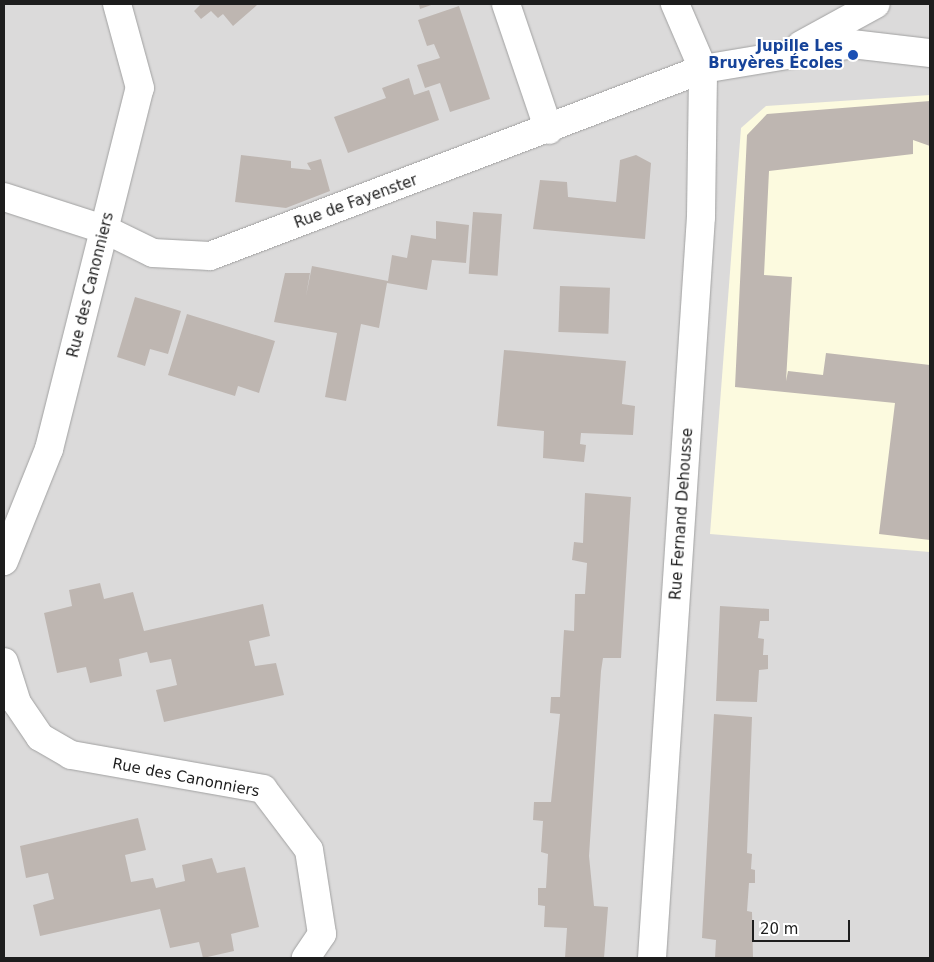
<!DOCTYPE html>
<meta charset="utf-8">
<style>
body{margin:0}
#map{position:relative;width:934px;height:962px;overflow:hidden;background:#eeeae4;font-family:"DejaVu Sans",sans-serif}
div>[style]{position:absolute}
.residential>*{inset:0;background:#dbdada;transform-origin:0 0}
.education>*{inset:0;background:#fcfadf}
.building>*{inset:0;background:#beb6b1;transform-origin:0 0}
.roads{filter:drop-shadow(0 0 1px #a1a1a1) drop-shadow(0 0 1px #a1a1a1)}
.street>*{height:28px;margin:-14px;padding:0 14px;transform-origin:14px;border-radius:14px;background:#fff}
.dots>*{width:14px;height:14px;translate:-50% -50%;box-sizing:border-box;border:2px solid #fff;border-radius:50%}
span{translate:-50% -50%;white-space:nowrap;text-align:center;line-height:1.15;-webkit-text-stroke:4px #fff;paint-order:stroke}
.transit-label{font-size:15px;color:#164399;font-weight:700}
.right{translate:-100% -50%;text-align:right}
.street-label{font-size:15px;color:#1d1d1d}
.frame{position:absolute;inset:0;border:5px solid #1d1d1d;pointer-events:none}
.scale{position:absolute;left:752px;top:920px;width:98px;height:22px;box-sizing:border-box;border:2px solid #1d1d1d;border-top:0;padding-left:6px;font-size:15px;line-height:18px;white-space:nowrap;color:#1d1d1d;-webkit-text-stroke:4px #fff;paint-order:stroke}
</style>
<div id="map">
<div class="residential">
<div style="left:4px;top:4px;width:926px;height:954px"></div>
</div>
<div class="education">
<div style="clip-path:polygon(930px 95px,930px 552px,710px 534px,741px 128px,766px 106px)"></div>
</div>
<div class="building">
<div style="clip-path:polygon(201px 4px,256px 4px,257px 5px,233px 26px,223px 14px,218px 18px,211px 11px,201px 19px,194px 11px)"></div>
<div style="clip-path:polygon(419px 4px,434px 4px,420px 9px)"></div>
<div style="clip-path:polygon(459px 6px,490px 99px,450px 112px,440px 83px,425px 88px,417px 65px,440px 58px,434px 44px,427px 46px,418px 20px)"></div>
<div style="clip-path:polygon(409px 78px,414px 95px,429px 90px,439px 120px,348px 153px,334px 117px,386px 98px,382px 88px)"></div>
<div style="clip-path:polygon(930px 101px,930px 146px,913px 140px,913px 154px,769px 171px,764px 275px,792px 277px,786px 381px,788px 371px,823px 375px,826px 353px,930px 365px,930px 540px,879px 534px,895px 403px,735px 387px,747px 135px,767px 114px)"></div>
<div style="clip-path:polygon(241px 155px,291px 161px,291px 168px,311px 170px,307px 163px,321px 159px,330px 191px,286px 208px,235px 202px)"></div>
<div style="clip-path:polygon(636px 155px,651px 163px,645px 239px,533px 229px,540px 180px,567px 182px,568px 197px,616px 202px,620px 160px)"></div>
<div style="left:473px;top:212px;width:29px;height:62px;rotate:4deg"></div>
<div style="clip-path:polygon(436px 221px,469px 225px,466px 263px,432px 260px,427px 290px,387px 283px,379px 328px,361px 324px,346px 401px,325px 397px,337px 333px,274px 322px,285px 273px,310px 273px,306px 296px,312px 266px,388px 281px,392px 255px,407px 258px,411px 235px,436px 239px)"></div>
<div style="left:560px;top:286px;width:50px;height:46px;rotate:2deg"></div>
<div style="clip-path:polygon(135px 297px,181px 311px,168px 354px,150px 349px,145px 366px,117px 357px)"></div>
<div style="clip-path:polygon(187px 314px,275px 341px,259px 393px,238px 386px,235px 396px,168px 375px)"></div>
<div style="clip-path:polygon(504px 350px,626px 361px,622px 404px,635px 406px,633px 435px,581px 433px,580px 444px,586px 445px,584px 462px,543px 458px,544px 431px,497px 426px)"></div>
<div style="clip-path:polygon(585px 493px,631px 497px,621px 658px,603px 658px,601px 671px,589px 856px,594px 906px,608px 907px,604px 958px,565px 958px,567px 928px,544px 927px,545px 906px,538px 905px,538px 888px,546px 888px,548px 854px,541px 852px,543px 821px,533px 820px,534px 802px,551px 802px,560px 714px,550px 713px,551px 697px,560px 697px,564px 630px,574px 631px,575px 594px,585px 594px,587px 563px,572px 560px,574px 542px,583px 543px)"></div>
<div style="clip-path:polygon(100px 583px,104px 599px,133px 592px,144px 631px,263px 604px,270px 636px,249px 641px,255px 666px,276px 663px,284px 695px,164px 722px,156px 690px,177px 685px,171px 659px,150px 663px,147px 652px,119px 659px,122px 676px,90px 683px,86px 667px,57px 673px,44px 613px,72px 606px,69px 590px)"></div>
<div style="clip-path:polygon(720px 606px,769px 609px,769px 621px,760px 621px,758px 638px,764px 639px,763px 655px,768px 655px,768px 669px,759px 670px,757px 702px,716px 701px)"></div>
<div style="clip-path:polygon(714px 714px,752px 717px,747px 853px,752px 854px,751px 869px,755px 870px,755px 883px,749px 883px,747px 911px,752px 912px,753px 958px,715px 958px,716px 940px,702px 938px)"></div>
<div style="clip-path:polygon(138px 818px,146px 850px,125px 855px,131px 882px,153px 878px,156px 888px,185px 881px,182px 865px,212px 858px,217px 873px,245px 867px,259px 927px,231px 934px,234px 951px,203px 958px,199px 942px,170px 948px,160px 909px,40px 936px,33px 905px,54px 899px,48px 873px,26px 878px,20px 846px)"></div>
</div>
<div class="roads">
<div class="street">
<div style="left:506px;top:4px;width:133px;rotate:71.2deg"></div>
<div style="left:801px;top:45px;width:85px;rotate:-28.7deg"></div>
<div style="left:4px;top:197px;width:107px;rotate:17.9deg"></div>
<div style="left:106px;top:230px;width:52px;rotate:26.1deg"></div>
<div style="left:153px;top:253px;width:57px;rotate:3deg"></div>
<div style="left:210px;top:256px;width:527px;rotate:-20.77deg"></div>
<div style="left:703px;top:69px;width:151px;rotate:-9.5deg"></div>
<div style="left:852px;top:44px;width:79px;rotate:6.6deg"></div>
<div style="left:4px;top:561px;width:121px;rotate:-68.1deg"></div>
<div style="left:49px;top:449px;width:372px;rotate:-75.9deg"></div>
<div style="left:140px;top:88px;width:87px;rotate:-105.3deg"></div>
<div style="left:4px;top:662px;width:43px;rotate:72.4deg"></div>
<div style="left:17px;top:703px;width:41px;rotate:55.9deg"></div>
<div style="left:40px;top:737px;width:36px;rotate:30deg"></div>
<div style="left:71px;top:755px;width:195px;rotate:10deg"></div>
<div style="left:263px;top:789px;width:76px;rotate:53deg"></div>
<div style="left:309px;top:850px;width:85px;rotate:81.2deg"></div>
<div style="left:322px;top:934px;width:29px;rotate:124deg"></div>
<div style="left:652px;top:958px;width:743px;rotate:-86.22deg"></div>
<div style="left:701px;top:217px;width:148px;rotate:-89.2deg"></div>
<div style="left:703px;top:69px;width:71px;rotate:-113.3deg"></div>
</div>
</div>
<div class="dots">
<div style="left:853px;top:55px;background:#1a4fb4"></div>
</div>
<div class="transit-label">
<span class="right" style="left:843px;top:55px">Jupille Les<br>Bruyères Écoles</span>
</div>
<div class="street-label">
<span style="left:356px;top:202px;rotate:-20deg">Rue de Fayenster</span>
<span style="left:91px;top:285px;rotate:-76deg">Rue des Canonniers</span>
<span style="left:682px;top:514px;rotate:-86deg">Rue Fernand Dehousse</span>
<span style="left:186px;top:778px;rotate:11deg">Rue des Canonniers</span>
</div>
<div class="frame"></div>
<div class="scale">20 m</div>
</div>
